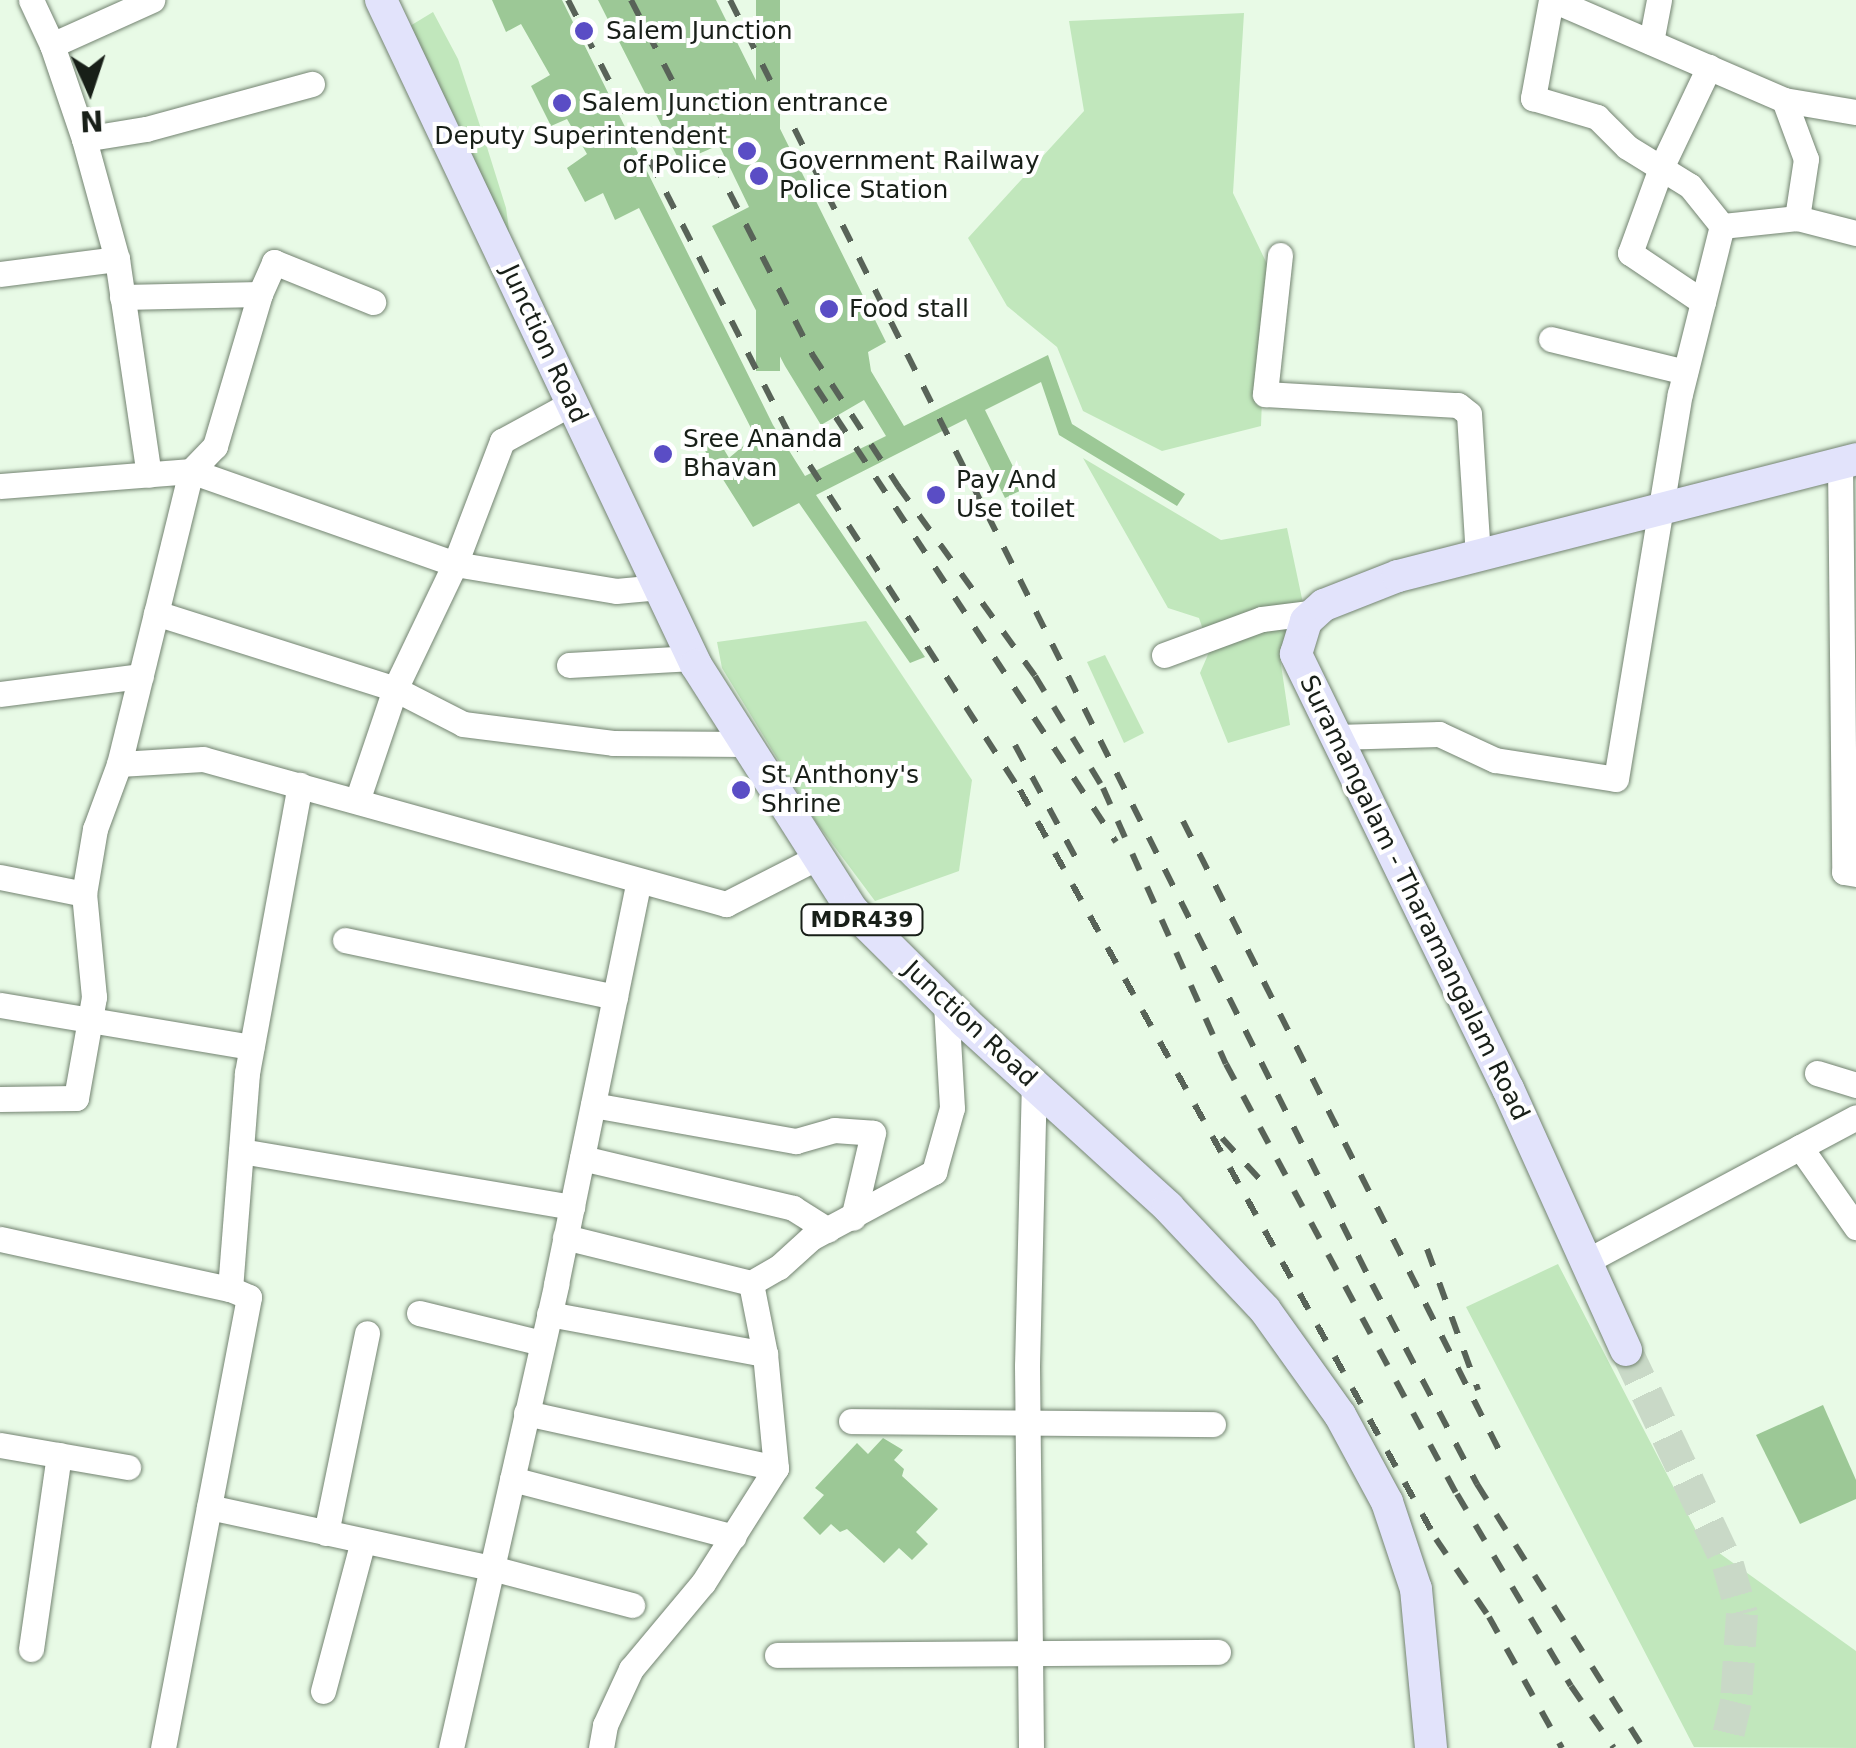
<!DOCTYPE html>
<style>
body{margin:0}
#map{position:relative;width:1856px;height:1748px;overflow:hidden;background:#e8fae6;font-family:"DejaVu Sans",sans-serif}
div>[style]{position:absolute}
.green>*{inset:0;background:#c1e7bc}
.building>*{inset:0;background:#9cc896;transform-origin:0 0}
.major-tunnel>*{height:32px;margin-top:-16px;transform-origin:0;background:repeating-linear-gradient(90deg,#c9d9c7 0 32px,transparent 0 48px)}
.roads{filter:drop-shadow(0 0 2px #738371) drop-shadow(0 0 2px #738371)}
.minor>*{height:25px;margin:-12.5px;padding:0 12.5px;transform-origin:12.5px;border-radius:12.5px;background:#fff}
.major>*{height:32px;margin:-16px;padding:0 16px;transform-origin:16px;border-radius:16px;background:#e2e3fb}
.rail>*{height:6px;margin-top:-3px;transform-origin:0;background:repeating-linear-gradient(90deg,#586358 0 18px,transparent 0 36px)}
.dots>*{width:28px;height:28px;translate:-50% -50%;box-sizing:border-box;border:5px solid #fff;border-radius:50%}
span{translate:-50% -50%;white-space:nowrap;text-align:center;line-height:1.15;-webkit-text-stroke:8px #fff;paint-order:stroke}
.shield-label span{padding:2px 8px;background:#fff;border:2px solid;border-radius:8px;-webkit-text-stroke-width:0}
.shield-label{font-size:22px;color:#181f18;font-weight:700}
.poi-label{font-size:25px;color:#181f18}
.left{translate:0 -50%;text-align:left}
.right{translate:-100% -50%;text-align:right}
.street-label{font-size:25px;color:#181f18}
.north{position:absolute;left:40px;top:40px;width:100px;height:100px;-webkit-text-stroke:8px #fff;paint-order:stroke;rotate:177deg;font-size:28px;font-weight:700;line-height:40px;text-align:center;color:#181f18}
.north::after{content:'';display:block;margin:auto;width:35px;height:45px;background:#181f18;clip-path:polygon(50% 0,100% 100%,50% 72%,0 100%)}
</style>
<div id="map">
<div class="green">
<div style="clip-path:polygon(433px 12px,458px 59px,486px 144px,506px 208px,511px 245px,405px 29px)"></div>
<div style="clip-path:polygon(1244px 13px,1233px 193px,1267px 264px,1261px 426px,1162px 451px,1083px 411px,1057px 347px,1007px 306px,968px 238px,1084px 111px,1069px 21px)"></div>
<div style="clip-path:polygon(1083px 458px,1221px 540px,1287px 528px,1304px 608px,1280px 658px,1290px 725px,1228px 743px,1200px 673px,1210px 650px,1199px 618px,1168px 608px)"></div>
<div style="clip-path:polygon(866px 621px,972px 780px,959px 871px,875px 901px,816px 822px,722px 668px,717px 642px)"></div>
<div style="clip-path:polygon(1105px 655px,1144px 733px,1124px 743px,1087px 662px)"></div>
<div style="clip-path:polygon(1558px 1264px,1701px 1540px,1856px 1651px,1856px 1748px,1694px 1747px,1466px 1307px)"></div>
</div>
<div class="building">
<div style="clip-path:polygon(492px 0,562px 0,773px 425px,805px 476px,886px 436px,864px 400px,821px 425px,785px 366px,712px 226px,749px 207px,719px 145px,680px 162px,598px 0,716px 0,886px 342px,868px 352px,871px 371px,904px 426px,1048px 355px,1072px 424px,1185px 494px,1177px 506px,1059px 435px,1041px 382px,985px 410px,1024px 489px,1005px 498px,966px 419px,816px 495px,925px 657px,910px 663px,799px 503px,753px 527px,702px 446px,716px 436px,729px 458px,755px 436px,639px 208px,615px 220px,603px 193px,585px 202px,567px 168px,587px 154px,567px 119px,551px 126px,531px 86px,550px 75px,521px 24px,506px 32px)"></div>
<div style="left:756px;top:0;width:24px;height:371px"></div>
<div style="clip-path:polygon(1823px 1405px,1856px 1480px,1856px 1499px,1800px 1524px,1756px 1435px)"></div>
<div style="clip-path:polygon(883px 1438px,903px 1450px,894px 1460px,904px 1469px,902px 1476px,938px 1509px,916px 1532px,928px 1544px,912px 1560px,899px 1548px,884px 1563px,847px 1529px,840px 1532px,831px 1524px,820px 1535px,803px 1518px,824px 1495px,815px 1488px,857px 1443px,868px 1454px)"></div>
</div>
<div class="major-tunnel">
<div style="left:1626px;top:1350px;width:238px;rotate:64.6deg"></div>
<div style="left:1728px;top:1565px;width:51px;rotate:74.1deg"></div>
<div style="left:1742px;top:1614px;width:88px;rotate:93.9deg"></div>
<div style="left:1736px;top:1702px;width:47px;rotate:103.4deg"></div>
</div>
<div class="roads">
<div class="minor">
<div style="left:31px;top:0;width:50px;rotate:65deg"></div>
<div style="left:1551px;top:0;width:100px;rotate:100.4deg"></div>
<div style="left:1533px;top:98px;width:67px;rotate:16.5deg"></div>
<div style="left:1597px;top:117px;width:42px;rotate:45deg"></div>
<div style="left:1627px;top:147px;width:74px;rotate:31.8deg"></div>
<div style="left:1690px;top:186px;width:51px;rotate:51.3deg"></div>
<div style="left:1553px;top:0;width:252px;rotate:23.4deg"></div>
<div style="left:1784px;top:100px;width:73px;rotate:9.5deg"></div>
<div style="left:1651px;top:42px;width:43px;rotate:-79.2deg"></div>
<div style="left:1784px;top:100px;width:63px;rotate:69.6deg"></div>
<div style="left:1806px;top:159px;width:60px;rotate:98.7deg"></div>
<div style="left:1797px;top:218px;width:61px;rotate:14.3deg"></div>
<div style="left:84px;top:139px;width:63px;rotate:-9.2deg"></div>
<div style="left:146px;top:129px;width:172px;rotate:-15.2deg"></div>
<div style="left:1280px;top:255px;width:140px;rotate:96.2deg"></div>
<div style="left:1265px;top:394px;width:193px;rotate:3.3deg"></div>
<div style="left:1458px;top:405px;width:14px;rotate:39deg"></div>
<div style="left:1469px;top:414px;width:142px;rotate:86.4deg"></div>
<div style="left:117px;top:259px;width:124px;rotate:-105.4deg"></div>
<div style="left:84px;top:139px;width:99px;rotate:-108.8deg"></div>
<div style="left:52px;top:45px;width:110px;rotate:-24.2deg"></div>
<div style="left:0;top:274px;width:118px;rotate:-7.3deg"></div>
<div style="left:117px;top:259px;width:218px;rotate:81.6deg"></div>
<div style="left:260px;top:294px;width:35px;rotate:-66deg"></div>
<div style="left:274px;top:262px;width:107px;rotate:22deg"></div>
<div style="left:122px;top:297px;width:138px;rotate:-1.2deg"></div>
<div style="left:260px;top:294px;width:159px;rotate:106.5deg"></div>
<div style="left:215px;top:446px;width:35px;rotate:134deg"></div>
<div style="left:191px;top:471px;width:280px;rotate:19.4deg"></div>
<div style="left:455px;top:564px;width:163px;rotate:9.5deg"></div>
<div style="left:616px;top:591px;width:44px;rotate:-5.2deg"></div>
<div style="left:1703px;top:302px;width:88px;rotate:-146.1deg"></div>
<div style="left:1630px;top:253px;width:90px;rotate:-70deg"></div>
<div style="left:1661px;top:168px;width:112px;rotate:-64.6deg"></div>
<div style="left:1551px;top:339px;width:138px;rotate:13.8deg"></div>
<div style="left:1840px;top:463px;width:409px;rotate:89.4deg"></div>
<div style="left:1844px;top:872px;width:12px;rotate:9deg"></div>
<div style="left:0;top:486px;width:192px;rotate:-4.5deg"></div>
<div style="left:191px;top:471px;width:302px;rotate:103.8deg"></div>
<div style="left:156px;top:613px;width:251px;rotate:17.6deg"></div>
<div style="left:395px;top:689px;width:76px;rotate:27.2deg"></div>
<div style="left:463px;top:724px;width:151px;rotate:7.2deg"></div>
<div style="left:613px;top:743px;width:133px;rotate:0.4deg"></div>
<div style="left:1164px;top:655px;width:104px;rotate:-20.2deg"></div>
<div style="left:1262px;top:619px;width:54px;rotate:-7.4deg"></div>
<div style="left:569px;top:665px;width:124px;rotate:-3.2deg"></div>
<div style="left:0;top:694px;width:142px;rotate:-7.3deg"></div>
<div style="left:1336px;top:737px;width:103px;rotate:-1.7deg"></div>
<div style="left:1439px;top:734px;width:62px;rotate:24.9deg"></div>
<div style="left:1495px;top:760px;width:122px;rotate:8.9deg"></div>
<div style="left:1616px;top:779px;width:390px;rotate:-80.6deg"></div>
<div style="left:1680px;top:394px;width:173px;rotate:-76deg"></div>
<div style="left:1722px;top:226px;width:75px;rotate:-6.1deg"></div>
<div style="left:357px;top:801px;width:118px;rotate:-71.3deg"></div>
<div style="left:395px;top:689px;width:139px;rotate:-64.4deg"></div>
<div style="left:455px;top:564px;width:132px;rotate:-69.1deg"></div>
<div style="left:502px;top:441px;width:80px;rotate:-28.5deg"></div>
<div style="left:0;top:877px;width:86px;rotate:11.4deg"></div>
<div style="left:84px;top:894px;width:66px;rotate:-80.4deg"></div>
<div style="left:95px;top:829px;width:69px;rotate:-69.7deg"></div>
<div style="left:119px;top:764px;width:84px;rotate:-3.4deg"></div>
<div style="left:203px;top:759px;width:543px;rotate:15.5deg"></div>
<div style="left:726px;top:904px;width:103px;rotate:-27.1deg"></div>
<div style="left:345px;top:940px;width:276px;rotate:11.9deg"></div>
<div style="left:0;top:1005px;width:255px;rotate:9.5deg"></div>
<div style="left:1817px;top:1073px;width:41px;rotate:17.1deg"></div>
<div style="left:0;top:1099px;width:76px;rotate:-0.8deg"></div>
<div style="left:76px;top:1098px;width:103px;rotate:-79.9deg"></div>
<div style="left:94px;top:997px;width:103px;rotate:-95.5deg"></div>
<div style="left:593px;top:1105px;width:206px;rotate:10.1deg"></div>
<div style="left:796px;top:1141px;width:40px;rotate:-16deg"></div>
<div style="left:834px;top:1130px;width:39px;rotate:4deg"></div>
<div style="left:873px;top:1133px;width:87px;rotate:103.2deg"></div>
<div style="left:1800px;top:1147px;width:98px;rotate:55deg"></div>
<div style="left:241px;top:1151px;width:336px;rotate:9.6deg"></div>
<div style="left:582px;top:1158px;width:217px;rotate:13.3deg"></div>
<div style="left:793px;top:1208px;width:41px;rotate:32.2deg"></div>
<div style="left:565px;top:1237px;width:192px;rotate:13.9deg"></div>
<div style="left:0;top:1239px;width:235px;rotate:12.3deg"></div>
<div style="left:1585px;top:1262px;width:307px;rotate:-28.1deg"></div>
<div style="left:419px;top:1313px;width:127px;rotate:13.7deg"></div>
<div style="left:549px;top:1314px;width:220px;rotate:10.5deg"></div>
<div style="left:526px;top:1413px;width:256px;rotate:12.4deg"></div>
<div style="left:851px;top:1421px;width:362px;rotate:0.5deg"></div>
<div style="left:0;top:1445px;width:130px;rotate:9.8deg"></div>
<div style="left:512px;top:1479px;width:229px;rotate:14.6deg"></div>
<div style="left:209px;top:1507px;width:289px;rotate:12.2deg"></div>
<div style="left:492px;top:1568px;width:145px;rotate:14.8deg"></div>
<div style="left:326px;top:1533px;width:204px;rotate:-78.4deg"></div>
<div style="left:31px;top:1649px;width:196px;rotate:-81.8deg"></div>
<div style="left:777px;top:1655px;width:441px;rotate:-0.4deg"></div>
<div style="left:323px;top:1691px;width:155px;rotate:-75.1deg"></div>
<div style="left:163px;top:1748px;width:459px;rotate:-79.2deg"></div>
<div style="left:249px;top:1297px;width:21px;rotate:-157deg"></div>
<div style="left:230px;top:1289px;width:217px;rotate:-85.5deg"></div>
<div style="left:247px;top:1073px;width:293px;rotate:-79.6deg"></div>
<div style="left:451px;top:1748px;width:476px;rotate:-77.2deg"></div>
<div style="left:556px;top:1284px;width:411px;rotate:-78.4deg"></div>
<div style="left:601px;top:1748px;width:23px;rotate:-80deg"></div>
<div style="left:605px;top:1725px;width:62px;rotate:-65.1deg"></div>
<div style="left:631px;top:1669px;width:112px;rotate:-50.1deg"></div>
<div style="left:703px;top:1583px;width:136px;rotate:-57.6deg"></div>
<div style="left:776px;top:1468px;width:115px;rotate:-95.5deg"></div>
<div style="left:765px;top:1354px;width:72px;rotate:-101.2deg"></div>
<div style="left:751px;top:1283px;width:32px;rotate:-30deg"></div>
<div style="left:779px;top:1267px;width:43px;rotate:-42.2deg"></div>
<div style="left:811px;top:1238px;width:140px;rotate:-28.2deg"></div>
<div style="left:934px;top:1172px;width:66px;rotate:-74.3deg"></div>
<div style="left:952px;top:1108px;width:104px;rotate:-93.3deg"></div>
<div style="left:1031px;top:1748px;width:382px;rotate:-90.6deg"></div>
<div style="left:1027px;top:1366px;width:281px;rotate:-88.6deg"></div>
</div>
<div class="major">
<div style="left:381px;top:0;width:736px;rotate:64.65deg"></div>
<div style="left:696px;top:665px;width:292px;rotate:57.5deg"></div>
<div style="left:853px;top:911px;width:158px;rotate:44.7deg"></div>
<div style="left:965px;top:1022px;width:275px;rotate:42.3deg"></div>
<div style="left:1168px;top:1207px;width:141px;rotate:46.7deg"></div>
<div style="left:1265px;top:1310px;width:129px;rotate:54.5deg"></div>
<div style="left:1340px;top:1415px;width:99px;rotate:61.6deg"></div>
<div style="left:1387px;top:1502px;width:92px;rotate:71.6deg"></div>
<div style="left:1416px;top:1589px;width:160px;rotate:84.6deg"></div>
<div style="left:1626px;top:1350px;width:286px;rotate:-114.3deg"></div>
<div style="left:1508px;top:1089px;width:484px;rotate:-116deg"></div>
<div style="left:1296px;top:654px;width:34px;rotate:-73deg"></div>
<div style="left:1306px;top:621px;width:24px;rotate:-42deg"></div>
<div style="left:1324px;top:605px;width:79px;rotate:-21.4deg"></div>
<div style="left:1398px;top:576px;width:473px;rotate:-14.3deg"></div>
</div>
</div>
<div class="rail">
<div style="left:568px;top:0;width:488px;rotate:63deg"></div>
<div style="left:790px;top:435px;width:423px;rotate:57.1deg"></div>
<div style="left:1020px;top:790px;width:857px;rotate:60.95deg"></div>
<div style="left:1436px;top:1539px;width:94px;rotate:55.8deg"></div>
<div style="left:1489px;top:1617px;width:150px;rotate:60.9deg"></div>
<div style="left:631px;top:0;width:398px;rotate:62.9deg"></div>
<div style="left:812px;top:354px;width:158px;rotate:56.9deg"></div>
<div style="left:898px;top:486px;width:234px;rotate:54.2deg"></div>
<div style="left:1035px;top:676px;width:131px;rotate:58.7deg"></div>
<div style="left:1103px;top:788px;width:302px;rotate:66deg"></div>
<div style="left:1226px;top:1064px;width:488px;rotate:61.8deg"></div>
<div style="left:1457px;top:1494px;width:223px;rotate:59.3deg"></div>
<div style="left:1571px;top:1686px;width:75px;rotate:55.3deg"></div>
<div style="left:730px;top:0;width:1436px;rotate:63.43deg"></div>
<div style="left:1372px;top:1284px;width:226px;rotate:62.3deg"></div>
<div style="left:1477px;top:1484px;width:312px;rotate:57.8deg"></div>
<div style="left:816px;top:387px;width:545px;rotate:56.6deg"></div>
<div style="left:1015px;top:745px;width:131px;rotate:61.7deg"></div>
<div style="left:1183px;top:821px;width:713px;rotate:63.33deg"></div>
<div style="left:1222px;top:1138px;width:65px;rotate:47.5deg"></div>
<div style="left:1427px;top:1249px;width:150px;rotate:70.1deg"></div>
</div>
<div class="dots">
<div style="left:584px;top:31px;background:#5a4dc5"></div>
<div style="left:562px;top:103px;background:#5a4dc5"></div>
<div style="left:747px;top:151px;background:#5a4dc5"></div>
<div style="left:759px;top:176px;background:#5a4dc5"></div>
<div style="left:829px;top:309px;background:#5a4dc5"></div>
<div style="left:663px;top:454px;background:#5a4dc5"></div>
<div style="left:936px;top:495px;background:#5a4dc5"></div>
<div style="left:741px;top:790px;background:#5a4dc5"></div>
</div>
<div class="shield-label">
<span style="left:862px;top:920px">MDR439</span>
</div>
<div class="poi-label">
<span class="left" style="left:606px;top:31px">Salem Junction</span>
<span class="left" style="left:582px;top:103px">Salem Junction entrance</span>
<span class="right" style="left:727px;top:151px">Deputy Superintendent<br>of Police</span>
<span class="left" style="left:779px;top:176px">Government Railway<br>Police Station</span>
<span class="left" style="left:849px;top:309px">Food stall</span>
<span class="left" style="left:683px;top:454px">Sree Ananda<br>Bhavan</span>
<span class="left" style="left:956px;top:495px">Pay And<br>Use toilet</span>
<span class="left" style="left:761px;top:790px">St Anthony's<br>Shrine</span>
</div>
<div class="street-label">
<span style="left:544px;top:344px;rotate:65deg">Junction Road</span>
<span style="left:1414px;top:898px;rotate:64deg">Suramangalam - Tharamangalam Road</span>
<span style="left:970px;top:1024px;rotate:43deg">Junction Road</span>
</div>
<div class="north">N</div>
</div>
